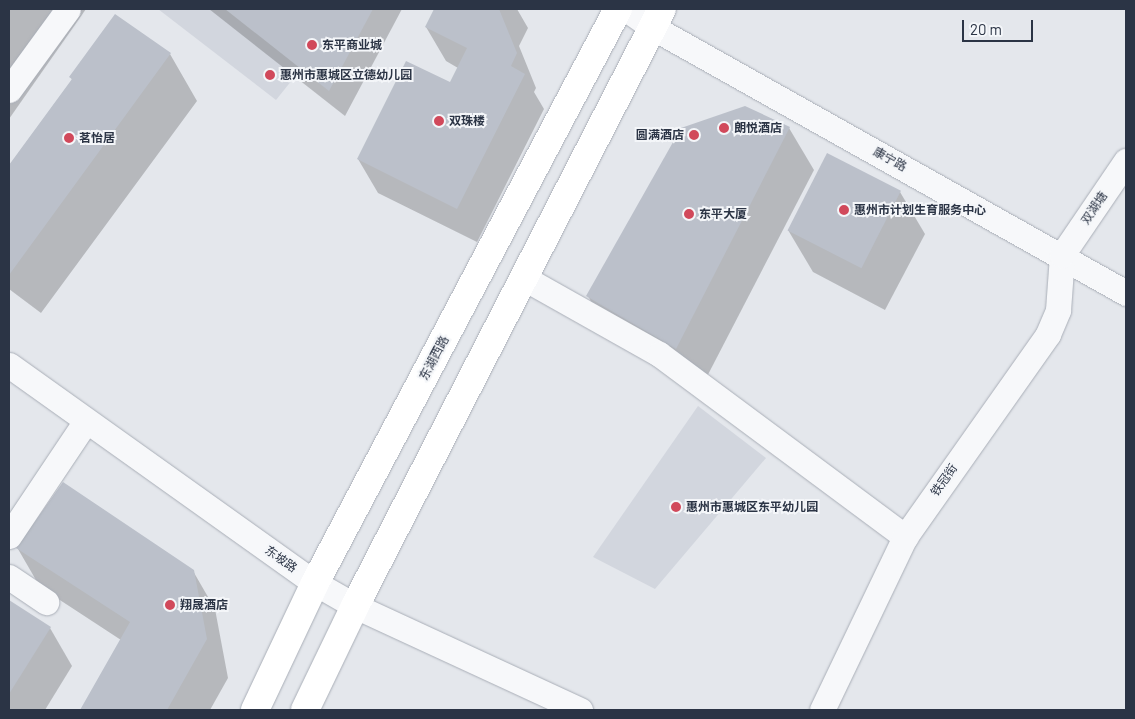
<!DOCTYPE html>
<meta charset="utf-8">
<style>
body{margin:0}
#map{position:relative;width:1135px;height:719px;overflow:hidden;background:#e4e7ec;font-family:Barlow,"Noto Sans SC",sans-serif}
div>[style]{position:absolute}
.built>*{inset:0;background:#d2d6de}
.shadow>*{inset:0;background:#0003}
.building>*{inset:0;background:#bbc0ca;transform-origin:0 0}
.roads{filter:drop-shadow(0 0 1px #a9aeb7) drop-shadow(0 0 1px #a9aeb7)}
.minor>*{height:25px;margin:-12.5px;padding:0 12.5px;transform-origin:12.5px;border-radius:12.5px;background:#f7f8fa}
.major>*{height:28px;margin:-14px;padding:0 14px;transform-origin:14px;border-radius:14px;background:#fff}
.dots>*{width:14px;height:14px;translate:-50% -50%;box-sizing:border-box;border:2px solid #f4f6f9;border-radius:50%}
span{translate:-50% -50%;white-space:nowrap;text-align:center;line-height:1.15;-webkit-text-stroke:4px #f4f6f9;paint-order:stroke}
.poi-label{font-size:12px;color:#2b3445;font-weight:700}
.left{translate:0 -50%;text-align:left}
.right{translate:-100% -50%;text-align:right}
.street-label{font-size:12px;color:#2b3445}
.frame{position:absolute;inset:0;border:10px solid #2b3445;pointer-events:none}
.scale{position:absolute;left:962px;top:20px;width:71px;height:22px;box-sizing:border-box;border:2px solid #2b3445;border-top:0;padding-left:6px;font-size:15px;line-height:18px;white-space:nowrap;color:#2b3445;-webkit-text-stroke:4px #f4f6f9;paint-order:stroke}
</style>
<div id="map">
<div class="built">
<div style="clip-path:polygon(158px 9px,266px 9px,317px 49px,276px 100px)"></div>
<div style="clip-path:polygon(698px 406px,766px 458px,655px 589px,593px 557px)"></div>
</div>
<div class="shadow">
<div style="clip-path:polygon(9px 9px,86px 9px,9px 119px)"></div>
<div style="clip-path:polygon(209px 9px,402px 9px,345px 116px)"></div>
<div style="clip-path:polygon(435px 9px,517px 9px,528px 28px,519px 46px,536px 88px,534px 92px,544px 109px,477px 242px,378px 193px,358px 159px,450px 84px,458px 68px,446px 61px,426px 27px)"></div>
<div style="clip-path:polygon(170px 54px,197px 101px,41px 313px,9px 289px,9px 166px,72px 80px,71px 77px)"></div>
<div style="clip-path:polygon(789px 128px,814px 170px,700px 390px,612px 339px,588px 296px)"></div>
<div style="clip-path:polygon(900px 192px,925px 234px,885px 310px,813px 272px,788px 230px)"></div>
<div style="clip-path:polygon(18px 549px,193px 571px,215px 609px,228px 678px,210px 710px,82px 710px,121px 640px,40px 587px)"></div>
<div style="clip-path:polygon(9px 602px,50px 628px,72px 666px,45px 710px,9px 710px)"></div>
</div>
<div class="building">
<div style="clip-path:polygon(225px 9px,373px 9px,329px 91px)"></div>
<div style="clip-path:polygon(434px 9px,499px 9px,517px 53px,511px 66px,525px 74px,457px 209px,357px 159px,406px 61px,450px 82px,467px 48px,425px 27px)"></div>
<div style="clip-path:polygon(115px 14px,171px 53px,9px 275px,9px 165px,72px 79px,69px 77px)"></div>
<div style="clip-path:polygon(745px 106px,790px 127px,676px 349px,586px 296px,681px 128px)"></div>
<div style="left:827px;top:153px;width:83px;height:87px;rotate:27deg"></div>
<div style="clip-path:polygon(63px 482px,194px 570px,207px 639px,167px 710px,80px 710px,130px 622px,16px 548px)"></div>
<div style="clip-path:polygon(9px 600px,51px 627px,9px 694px)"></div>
</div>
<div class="roads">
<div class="minor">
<div style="left:626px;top:9px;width:32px;rotate:35deg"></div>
<div style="left:652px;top:27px;width:544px;rotate:29.3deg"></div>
<div style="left:9px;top:90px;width:100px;rotate:-53.9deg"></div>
<div style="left:524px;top:278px;width:155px;rotate:29.4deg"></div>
<div style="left:659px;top:354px;width:307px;rotate:36.6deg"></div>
<div style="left:9px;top:365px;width:376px;rotate:35.5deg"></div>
<div style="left:315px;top:583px;width:46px;rotate:29.9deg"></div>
<div style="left:355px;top:606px;width:248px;rotate:24.8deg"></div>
<div style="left:9px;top:536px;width:138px;rotate:-56.2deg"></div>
<div style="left:9px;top:577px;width:45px;rotate:34deg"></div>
<div style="left:822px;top:710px;width:192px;rotate:-64.4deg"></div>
<div style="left:905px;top:537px;width:248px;rotate:-54.8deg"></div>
<div style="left:1048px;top:334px;width:26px;rotate:-67deg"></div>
<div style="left:1058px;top:310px;width:55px;rotate:-85.8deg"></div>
<div style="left:1062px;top:255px;width:114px;rotate:-55.8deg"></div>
</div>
<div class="major">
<div style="left:255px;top:710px;width:140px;rotate:-64.7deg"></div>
<div style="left:315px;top:583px;width:649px;rotate:-62.17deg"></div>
<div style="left:305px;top:710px;width:115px;rotate:-64.3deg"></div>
<div style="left:355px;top:606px;width:671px;rotate:-62.79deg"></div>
</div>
</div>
<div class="dots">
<div style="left:312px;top:45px;background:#d1495b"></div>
<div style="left:270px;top:75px;background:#d1495b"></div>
<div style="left:439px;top:121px;background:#d1495b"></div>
<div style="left:724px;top:128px;background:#d1495b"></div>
<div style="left:694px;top:135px;background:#d1495b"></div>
<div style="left:69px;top:138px;background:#d1495b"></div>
<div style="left:844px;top:210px;background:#d1495b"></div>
<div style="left:689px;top:214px;background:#d1495b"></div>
<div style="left:676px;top:507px;background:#d1495b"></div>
<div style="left:170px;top:605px;background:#d1495b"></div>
</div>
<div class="poi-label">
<span class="left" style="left:322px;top:45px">东平商业城</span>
<span class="left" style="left:280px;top:75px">惠州市惠城区立德幼儿园</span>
<span class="left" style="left:449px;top:121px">双珠楼</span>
<span class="left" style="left:734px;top:128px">朗悦酒店</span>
<span class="right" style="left:684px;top:135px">圆满酒店</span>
<span class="left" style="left:79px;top:138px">茗怡居</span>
<span class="left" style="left:854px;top:210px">惠州市计划生育服务中心</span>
<span class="left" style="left:699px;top:214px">东平大厦</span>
<span class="left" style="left:686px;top:507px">惠州市惠城区东平幼儿园</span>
<span class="left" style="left:180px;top:605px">翔晟酒店</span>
</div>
<div class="street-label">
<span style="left:890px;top:159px;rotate:29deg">康宁路</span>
<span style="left:1094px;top:208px;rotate:-56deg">双湖塘</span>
<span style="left:434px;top:358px;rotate:-62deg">东湖西路</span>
<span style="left:944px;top:480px;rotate:-55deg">铁冠街</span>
<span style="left:281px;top:559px;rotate:35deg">东坡路</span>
</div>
<div class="frame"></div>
<div class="scale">20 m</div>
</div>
